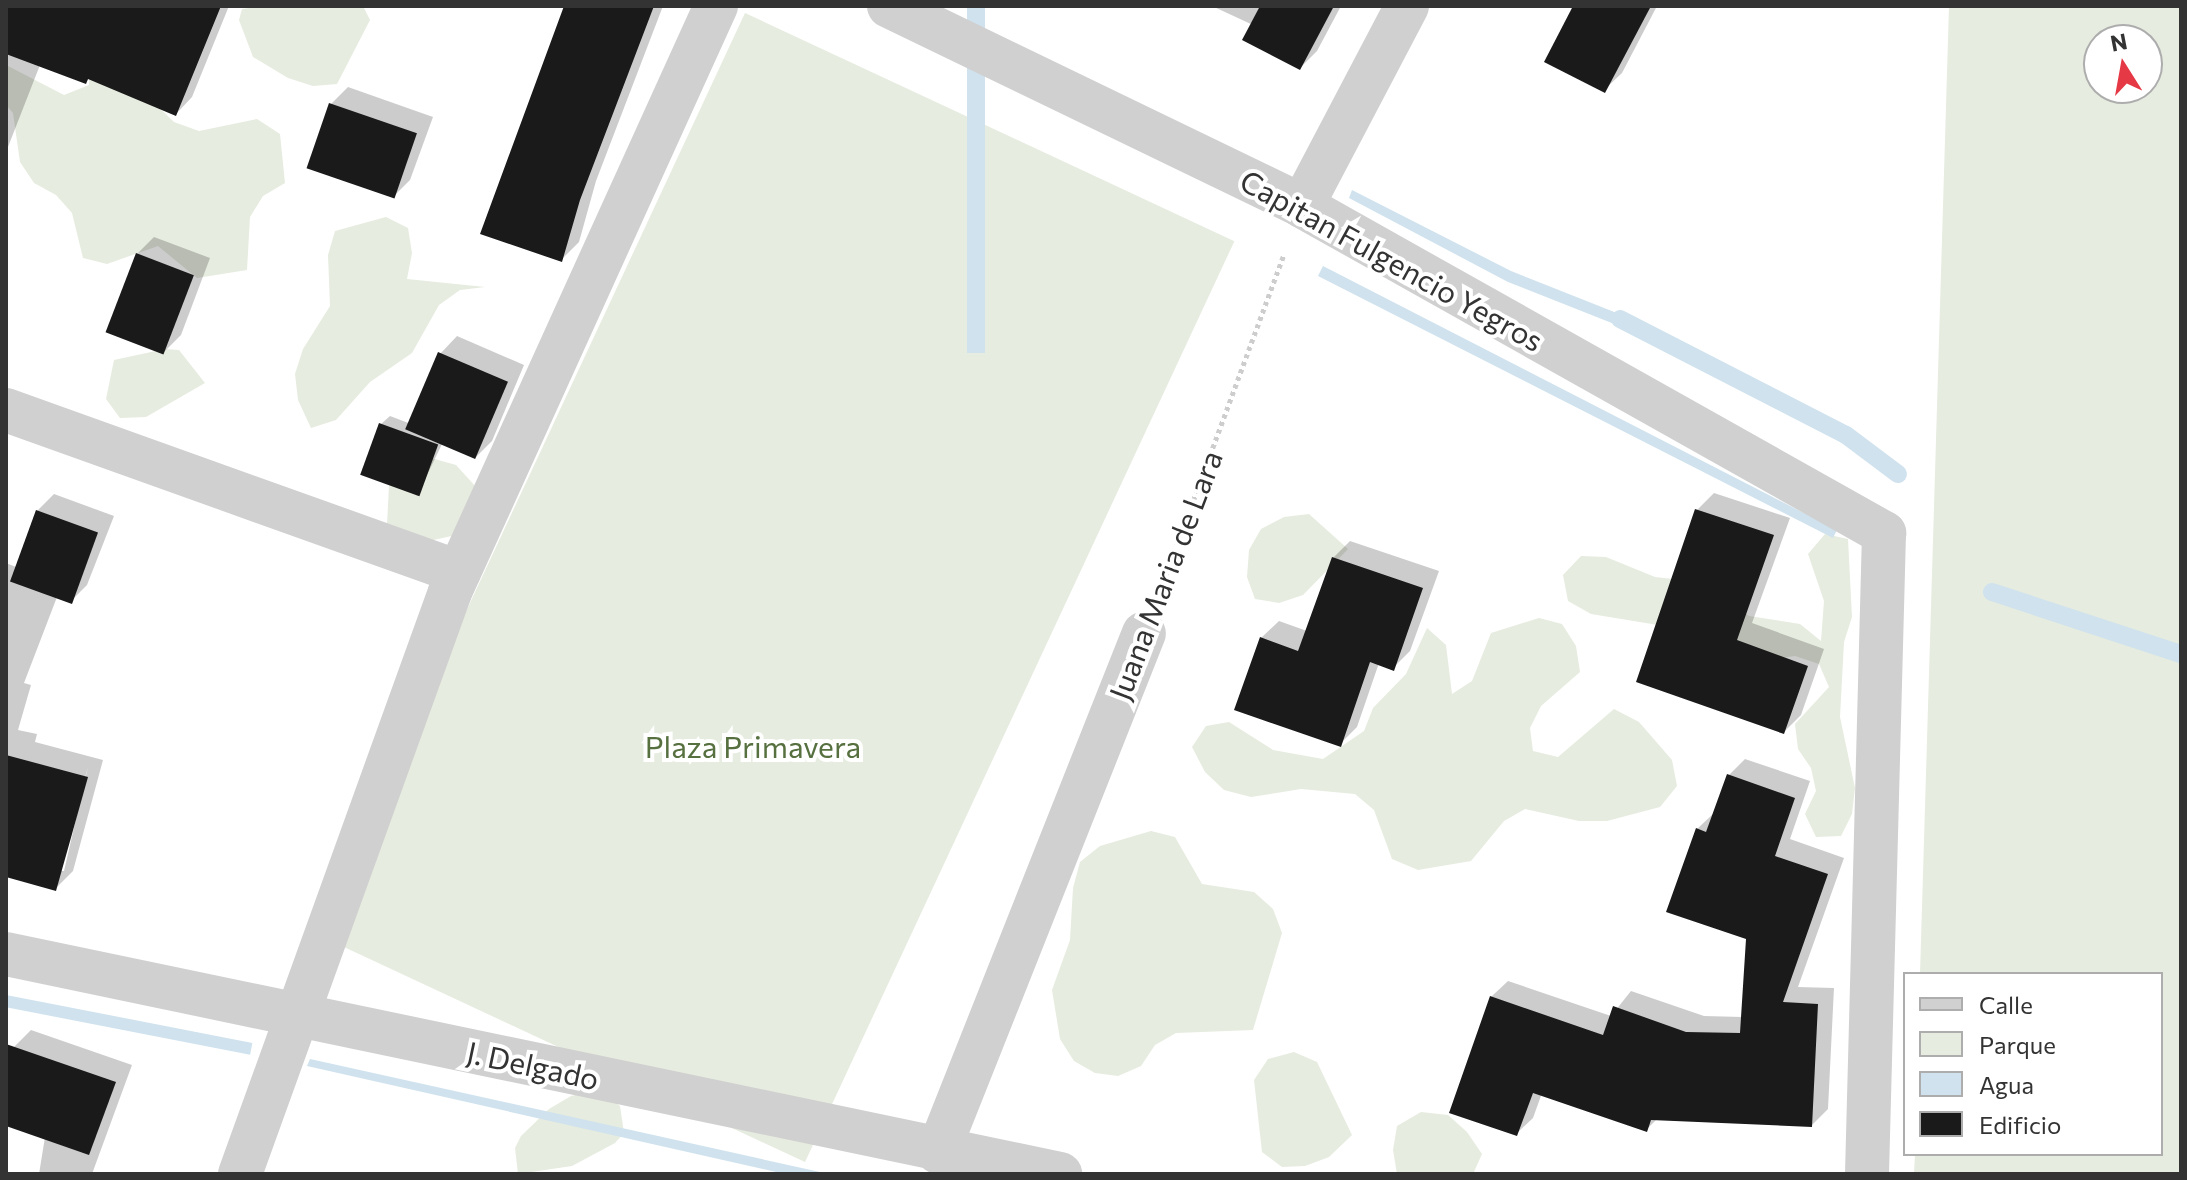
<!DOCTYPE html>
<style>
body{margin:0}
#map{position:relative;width:2187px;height:1180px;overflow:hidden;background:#fff;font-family:Commissioner,sans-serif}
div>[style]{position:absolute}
.green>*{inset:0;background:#e6ecdf;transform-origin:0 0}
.water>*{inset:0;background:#cfe2ee;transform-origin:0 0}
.shadow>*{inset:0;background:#0003}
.stream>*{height:18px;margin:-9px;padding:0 9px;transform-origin:9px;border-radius:9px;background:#cfe2ee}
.building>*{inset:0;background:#1a1a1a;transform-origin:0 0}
.path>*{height:5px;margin-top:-2.5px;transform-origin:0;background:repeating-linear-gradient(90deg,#cdcdcd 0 4px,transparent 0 8px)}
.minor>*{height:44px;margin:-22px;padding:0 22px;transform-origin:22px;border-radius:22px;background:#d0d0d0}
span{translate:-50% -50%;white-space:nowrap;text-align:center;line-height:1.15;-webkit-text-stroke:8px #fff;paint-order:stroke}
.street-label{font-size:30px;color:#333}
.park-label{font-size:30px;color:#56703f}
.frame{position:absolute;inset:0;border:8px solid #333;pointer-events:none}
.legend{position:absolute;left:1903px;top:972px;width:260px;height:184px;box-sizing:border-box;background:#fff;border:2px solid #adadad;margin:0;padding:10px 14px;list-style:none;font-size:24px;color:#333}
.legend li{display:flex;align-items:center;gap:16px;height:40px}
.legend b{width:40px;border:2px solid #adadad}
.north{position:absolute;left:2083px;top:24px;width:80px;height:80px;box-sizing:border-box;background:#fff;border:2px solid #adadad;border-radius:50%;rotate:349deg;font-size:22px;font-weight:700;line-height:32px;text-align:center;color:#333}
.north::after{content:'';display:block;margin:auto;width:28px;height:36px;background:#e63946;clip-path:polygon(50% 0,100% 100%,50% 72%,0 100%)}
</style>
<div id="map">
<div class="green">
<div style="clip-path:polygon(264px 6px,363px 6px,370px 20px,337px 84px,313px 86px,288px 78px,253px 57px,239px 20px,242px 9px)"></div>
<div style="clip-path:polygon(evenodd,1949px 6px,2181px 6px,2181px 1174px,1914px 1174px,1915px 1154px,2161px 1154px,2161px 974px,1920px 974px,1949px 6px,2099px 40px,2147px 40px,2147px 88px,2099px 88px,2099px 40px)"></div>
<div style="left:745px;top:13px;width:540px;height:1016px;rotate:25deg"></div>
<div style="clip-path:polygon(89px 62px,147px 96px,174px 122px,199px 131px,257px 119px,280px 134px,285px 183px,263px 196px,250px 217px,247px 270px,197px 278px,158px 246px,107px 264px,83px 258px,72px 213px,56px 195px,34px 183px,20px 162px,13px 113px,6px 105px,6px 65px,64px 95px,89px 85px)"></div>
<div style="clip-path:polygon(386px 217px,408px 228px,412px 253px,407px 279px,485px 287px,460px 290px,439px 305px,412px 353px,370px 382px,336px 420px,311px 428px,298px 400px,295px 374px,303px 349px,330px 306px,328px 255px,335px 231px)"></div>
<div style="clip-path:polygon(165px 349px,179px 350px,205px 383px,146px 417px,120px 418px,106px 399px,114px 360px)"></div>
<div style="clip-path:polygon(424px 456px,456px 465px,476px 487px,456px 535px,429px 541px,387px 525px,389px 485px)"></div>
<div style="clip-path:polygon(1309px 514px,1348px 549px,1303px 595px,1279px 603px,1255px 599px,1247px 577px,1249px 550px,1261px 529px,1284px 517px)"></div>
<div style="clip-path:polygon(1825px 534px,1848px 539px,1852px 617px,1844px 642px,1840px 717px,1855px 788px,1852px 814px,1841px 836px,1816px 837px,1805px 814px,1816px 791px,1811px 768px,1798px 749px,1795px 724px,1829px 687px,1819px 664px,1795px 656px,1771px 659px,1664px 626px,1591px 614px,1568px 601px,1563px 575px,1581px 556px,1606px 557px,1655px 577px,1709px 583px,1749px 616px,1800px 624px,1821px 641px,1824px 601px,1808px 554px)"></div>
<div style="clip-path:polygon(1539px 618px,1562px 624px,1576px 646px,1580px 672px,1541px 706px,1530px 728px,1533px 751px,1558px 757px,1614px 709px,1639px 722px,1672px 760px,1677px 786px,1660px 807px,1607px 821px,1579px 821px,1525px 809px,1504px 821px,1471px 861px,1418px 870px,1392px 859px,1374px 810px,1355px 794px,1301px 789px,1251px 797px,1224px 790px,1205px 772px,1192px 747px,1206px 726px,1229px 722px,1273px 750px,1323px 759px,1364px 731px,1373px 708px,1406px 674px,1427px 628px,1446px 645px,1452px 694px,1472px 681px,1491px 633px)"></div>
<div style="clip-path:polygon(1151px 831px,1175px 837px,1202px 884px,1254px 892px,1273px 909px,1282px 933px,1253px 1030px,1176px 1033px,1155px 1045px,1141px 1066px,1118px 1076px,1095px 1073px,1074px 1061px,1060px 1039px,1052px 990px,1070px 940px,1073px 888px,1080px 862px,1100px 846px)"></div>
<div style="clip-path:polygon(1294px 1052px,1317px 1062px,1352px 1135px,1329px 1157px,1305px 1166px,1282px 1167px,1262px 1152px,1254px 1080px,1268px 1059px)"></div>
<div style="clip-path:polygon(599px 1090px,620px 1106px,624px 1133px,615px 1143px,572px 1166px,518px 1174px,515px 1148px,521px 1136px,549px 1109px,571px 1096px)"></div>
<div style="clip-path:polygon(1421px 1112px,1448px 1115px,1467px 1132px,1482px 1154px,1473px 1174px,1397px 1174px,1393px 1150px,1397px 1126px)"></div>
</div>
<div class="water">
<div style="left:967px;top:6px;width:18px;height:347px"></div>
<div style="clip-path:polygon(1352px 190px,1511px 271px,1642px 323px,1637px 333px,1508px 282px,1349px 198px)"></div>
<div style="clip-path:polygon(1323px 266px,1837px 530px,1833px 538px,1318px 276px)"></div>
<div style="left:6px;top:995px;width:251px;height:12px;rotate:11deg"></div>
<div style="clip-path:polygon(310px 1059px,829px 1174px,785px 1174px,307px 1066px)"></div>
</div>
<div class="shadow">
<div style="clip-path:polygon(6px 6px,229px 6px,192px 97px,176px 114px,90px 77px,86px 82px,40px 65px,6px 152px)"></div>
<div style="clip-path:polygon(567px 6px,663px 6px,596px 181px,579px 242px,562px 259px)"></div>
<div style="clip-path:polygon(1212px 6px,1341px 6px,1317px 51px,1300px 68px,1253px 25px)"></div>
<div style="clip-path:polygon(1575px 6px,1657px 6px,1622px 73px,1604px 90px)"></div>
<div style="clip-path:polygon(348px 87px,433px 117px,410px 180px,393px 197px,331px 104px)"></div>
<div style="clip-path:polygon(154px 237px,210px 258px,181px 335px,164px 352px,137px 254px)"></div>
<div style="clip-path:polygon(457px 336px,524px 365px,492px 441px,475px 458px,442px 444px,417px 496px,381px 424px,390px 416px,411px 424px,440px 354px)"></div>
<div style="clip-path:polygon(1714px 493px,1790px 518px,1752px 623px,1824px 649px,1801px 715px,1784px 732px,1638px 681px,1697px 510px)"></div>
<div style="clip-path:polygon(evenodd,54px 494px,114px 516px,87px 585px,70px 602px,57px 597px,24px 683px,31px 685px,18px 730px,37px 734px,35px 742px,103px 760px,73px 871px,56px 888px,6px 875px,6px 563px,16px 567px,37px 511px,54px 494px,88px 767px,64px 871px,60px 871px,88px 767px)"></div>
<div style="clip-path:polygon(1350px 541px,1439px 571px,1410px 651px,1393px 668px,1379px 663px,1357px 727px,1340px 744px,1261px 638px,1279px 621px,1307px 631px,1333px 558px)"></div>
<div style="clip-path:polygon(1745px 759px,1810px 781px,1790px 839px,1844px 858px,1798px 987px,1834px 988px,1828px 1109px,1812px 1125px,1658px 1118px,1647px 1129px,1542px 1093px,1533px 1118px,1516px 1134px,1491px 997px,1508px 981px,1611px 1016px,1631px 991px,1704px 1016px,1743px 1017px,1748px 938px,1697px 829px,1714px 813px,1729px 775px)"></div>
<div style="clip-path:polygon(31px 1030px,132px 1065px,92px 1174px,39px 1174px,45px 1137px,6px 1123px,6px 1069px,14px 1047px)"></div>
</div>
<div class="stream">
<div style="left:1620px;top:319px;width:254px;rotate:27.2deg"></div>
<div style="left:1846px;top:435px;width:65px;rotate:36.9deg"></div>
<div style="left:1992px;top:592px;width:199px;rotate:18.2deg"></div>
</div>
<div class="building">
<div style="clip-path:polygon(6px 6px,221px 6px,176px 116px,88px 79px,86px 84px,6px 54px)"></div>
<div style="clip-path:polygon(564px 6px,654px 6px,580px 200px,562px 262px,480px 234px)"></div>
<div style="clip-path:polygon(1260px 6px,1334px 6px,1300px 70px,1242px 40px)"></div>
<div style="clip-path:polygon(1573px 6px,1651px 6px,1605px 93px,1544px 62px)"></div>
<div style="left:329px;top:103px;width:93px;height:69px;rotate:19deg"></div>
<div style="left:136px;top:253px;width:62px;height:85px;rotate:21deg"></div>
<div style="left:438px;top:352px;width:76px;height:84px;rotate:23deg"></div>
<div style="left:379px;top:423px;width:63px;height:55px;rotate:20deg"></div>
<div style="clip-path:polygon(1695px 509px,1774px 535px,1737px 640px,1808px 666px,1784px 734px,1636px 682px)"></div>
<div style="left:36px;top:510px;width:66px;height:76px;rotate:20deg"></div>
<div style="clip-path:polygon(1332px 557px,1423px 588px,1394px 671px,1370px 662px,1341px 747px,1234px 710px,1260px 637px,1298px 651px)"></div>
<div style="clip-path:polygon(6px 755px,88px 777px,56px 891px,6px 877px)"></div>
<div style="clip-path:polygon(1727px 774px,1795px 798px,1775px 856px,1828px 874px,1783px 1002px,1818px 1004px,1812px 1127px,1651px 1120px,1647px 1132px,1533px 1093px,1517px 1136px,1449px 1113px,1490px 996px,1603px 1035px,1613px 1006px,1686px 1032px,1740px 1033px,1746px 939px,1666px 912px,1696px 828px,1706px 832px)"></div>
<div style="clip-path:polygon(6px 1044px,116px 1082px,89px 1155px,6px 1126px)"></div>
</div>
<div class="path">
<div style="left:1163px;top:583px;width:350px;rotate:-69.8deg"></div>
</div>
<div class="minor">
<div style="left:889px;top:6px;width:459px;rotate:25.8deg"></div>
<div style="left:1302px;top:206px;width:668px;rotate:29.33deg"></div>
<div style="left:1884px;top:533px;width:641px;rotate:91.52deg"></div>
<div style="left:1302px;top:206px;width:226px;rotate:-62.3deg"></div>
<div style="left:6px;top:410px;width:481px;rotate:19.7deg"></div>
<div style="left:6px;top:954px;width:1077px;rotate:11.79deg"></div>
<div style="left:938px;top:1152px;width:558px;rotate:-68.35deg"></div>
<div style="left:240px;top:1174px;width:619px;rotate:-70.16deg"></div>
<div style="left:450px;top:592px;width:644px;rotate:-65.59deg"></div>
</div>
<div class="street-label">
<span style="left:1392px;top:260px;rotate:29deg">Capitan Fulgencio Yegros</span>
<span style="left:1165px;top:575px;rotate:-69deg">Juana Maria de Lara</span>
<span style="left:533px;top:1065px;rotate:12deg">J. Delgado</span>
</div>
<div class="park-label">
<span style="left:753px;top:746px">Plaza Primavera</span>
</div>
<div class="frame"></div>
<ul class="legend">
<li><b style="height:10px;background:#d0d0d0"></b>Calle</li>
<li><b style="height:22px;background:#e6ecdf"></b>Parque</li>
<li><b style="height:22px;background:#cfe2ee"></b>Agua</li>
<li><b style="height:22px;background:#1a1a1a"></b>Edificio</li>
</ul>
<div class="north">N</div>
</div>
